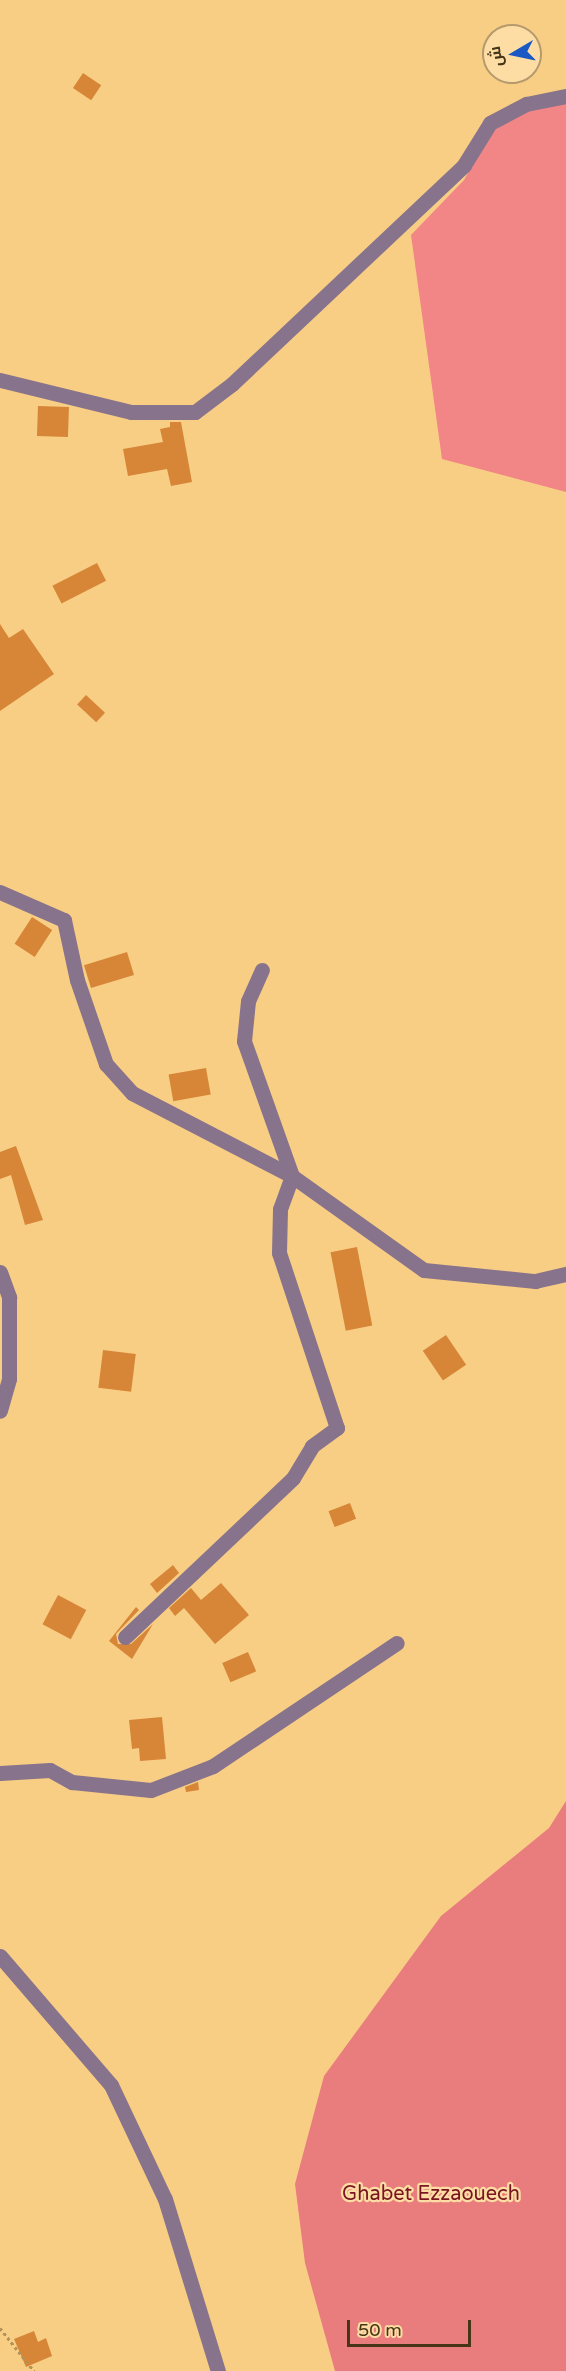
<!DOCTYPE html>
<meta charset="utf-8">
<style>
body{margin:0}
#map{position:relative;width:566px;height:2371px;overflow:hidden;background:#f8ce85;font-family:"Varela Round",Cairo,sans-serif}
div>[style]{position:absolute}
.green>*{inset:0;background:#f28585}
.forest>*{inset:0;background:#e97c7c}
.building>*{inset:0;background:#d78638;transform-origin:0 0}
.path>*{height:3px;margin-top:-1.5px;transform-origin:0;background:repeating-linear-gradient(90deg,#b19259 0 3px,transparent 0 6px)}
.minor>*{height:15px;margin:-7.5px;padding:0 7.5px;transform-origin:7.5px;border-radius:7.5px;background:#88738c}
span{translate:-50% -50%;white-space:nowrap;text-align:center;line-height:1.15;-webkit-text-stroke:4.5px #fedda4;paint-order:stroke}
.park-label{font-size:20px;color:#781521}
.north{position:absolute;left:482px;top:24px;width:60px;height:60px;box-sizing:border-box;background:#fedda4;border:2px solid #b49a6c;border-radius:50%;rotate:261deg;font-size:16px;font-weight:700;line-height:24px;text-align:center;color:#463617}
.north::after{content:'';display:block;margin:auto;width:21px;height:27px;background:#1a58c4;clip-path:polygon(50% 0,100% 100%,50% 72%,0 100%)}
.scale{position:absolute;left:347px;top:2320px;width:124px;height:27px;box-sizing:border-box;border:3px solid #463617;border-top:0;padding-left:8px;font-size:18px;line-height:21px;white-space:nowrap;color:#463617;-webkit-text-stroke:4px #fedda4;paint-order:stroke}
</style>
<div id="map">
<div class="green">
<div style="clip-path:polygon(566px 97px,566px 492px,442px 459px,411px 235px,464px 180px,490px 134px,522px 110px)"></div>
</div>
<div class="forest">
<div style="clip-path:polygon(566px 1801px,566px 2371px,335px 2371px,305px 2263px,295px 2184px,324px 2076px,441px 1916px,549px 1828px)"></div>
</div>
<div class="building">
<div style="left:83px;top:73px;width:22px;height:18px;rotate:34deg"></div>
<div style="left:38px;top:406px;width:31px;height:30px;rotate:2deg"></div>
<div style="clip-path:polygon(170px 422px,181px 422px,192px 482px,171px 486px,167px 469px,128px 476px,123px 449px,163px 442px,160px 429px,170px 427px)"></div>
<div style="left:97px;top:563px;width:20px;height:50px;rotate:63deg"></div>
<div style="clip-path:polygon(0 624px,9px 638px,23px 629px,54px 674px,0 711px)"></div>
<div style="left:86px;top:695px;width:26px;height:13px;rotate:43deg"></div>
<div style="left:32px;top:917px;width:24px;height:32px;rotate:33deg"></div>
<div style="left:127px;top:952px;width:24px;height:45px;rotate:73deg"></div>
<div style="left:206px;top:1068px;width:27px;height:38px;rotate:80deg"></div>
<div style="clip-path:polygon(16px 1146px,43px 1220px,25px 1225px,11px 1175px,0 1179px,0 1152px)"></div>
<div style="left:357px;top:1247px;width:80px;height:27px;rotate:79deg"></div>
<div style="left:446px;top:1335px;width:36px;height:28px;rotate:56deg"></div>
<div style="left:103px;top:1350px;width:33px;height:38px;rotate:7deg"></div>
<div style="left:350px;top:1503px;width:17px;height:23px;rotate:69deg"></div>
<div style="clip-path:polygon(173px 1565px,179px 1573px,157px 1593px,150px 1584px)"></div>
<div style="clip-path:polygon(221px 1583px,249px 1615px,215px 1644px,184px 1608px,175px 1616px,169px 1608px,191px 1588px,201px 1600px)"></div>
<div style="left:58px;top:1595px;width:32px;height:33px;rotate:28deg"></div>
<div style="clip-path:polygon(136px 1607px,139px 1610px,116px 1634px,118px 1644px,131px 1644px,153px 1624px,132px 1659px,109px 1641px)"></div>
<div style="left:248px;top:1652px;width:21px;height:28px;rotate:67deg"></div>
<div style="clip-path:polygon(162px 1717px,166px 1759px,140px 1761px,139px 1748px,132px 1749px,129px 1720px)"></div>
<div style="clip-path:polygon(198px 1782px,199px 1790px,186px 1792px,185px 1787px)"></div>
<div style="clip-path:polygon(34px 2331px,38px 2342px,46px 2338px,52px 2356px,26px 2367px,14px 2339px)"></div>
</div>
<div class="path">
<div style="left:0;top:2328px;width:55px;rotate:51.7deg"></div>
</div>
<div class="minor">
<div style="left:0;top:380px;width:135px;rotate:13.7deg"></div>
<div style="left:131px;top:412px;width:64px"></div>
<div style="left:195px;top:412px;width:46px;rotate:-37.1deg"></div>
<div style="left:232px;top:384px;width:319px;rotate:-43.3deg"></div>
<div style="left:464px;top:165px;width:49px;rotate:-58.2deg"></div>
<div style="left:490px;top:123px;width:41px;rotate:-27.8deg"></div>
<div style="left:526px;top:104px;width:41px;rotate:-11.3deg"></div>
<div style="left:0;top:892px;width:70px;rotate:23.6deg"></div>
<div style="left:64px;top:920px;width:61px;rotate:77.8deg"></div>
<div style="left:77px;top:980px;width:89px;rotate:71deg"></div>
<div style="left:106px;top:1064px;width:39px;rotate:48deg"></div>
<div style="left:132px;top:1093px;width:180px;rotate:27.4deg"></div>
<div style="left:292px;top:1176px;width:162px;rotate:35.5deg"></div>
<div style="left:424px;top:1270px;width:112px;rotate:5.7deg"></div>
<div style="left:535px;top:1281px;width:32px;rotate:-13deg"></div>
<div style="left:0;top:1272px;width:27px;rotate:70deg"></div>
<div style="left:9px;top:1297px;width:82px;rotate:90deg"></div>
<div style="left:9px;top:1379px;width:33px;rotate:106deg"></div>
<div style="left:125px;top:1637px;width:231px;rotate:-43.4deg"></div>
<div style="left:293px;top:1478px;width:37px;rotate:-59deg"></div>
<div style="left:312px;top:1446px;width:31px;rotate:-36deg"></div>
<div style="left:337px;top:1428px;width:184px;rotate:-108.3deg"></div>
<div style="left:279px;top:1253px;width:44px;rotate:-88.7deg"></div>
<div style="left:280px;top:1209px;width:35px;rotate:-70deg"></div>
<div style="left:292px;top:1176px;width:143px;rotate:-109.6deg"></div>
<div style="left:244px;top:1041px;width:40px;rotate:-84.3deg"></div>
<div style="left:248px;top:1001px;width:34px;rotate:-66deg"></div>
<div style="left:0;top:1773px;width:50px;rotate:-3.4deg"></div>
<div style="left:50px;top:1770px;width:25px;rotate:29deg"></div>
<div style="left:72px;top:1782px;width:79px;rotate:5.8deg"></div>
<div style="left:151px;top:1790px;width:66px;rotate:-21.2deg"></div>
<div style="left:213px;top:1766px;width:221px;rotate:-33.8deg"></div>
<div style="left:0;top:1956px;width:170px;rotate:49.3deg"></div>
<div style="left:111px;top:2085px;width:126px;rotate:64.7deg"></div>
<div style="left:165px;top:2199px;width:180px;rotate:72.9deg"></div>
</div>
<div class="park-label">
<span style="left:431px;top:2194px">Ghabet Ezzaouech</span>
</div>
<div class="north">ش</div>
<div class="scale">50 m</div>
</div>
